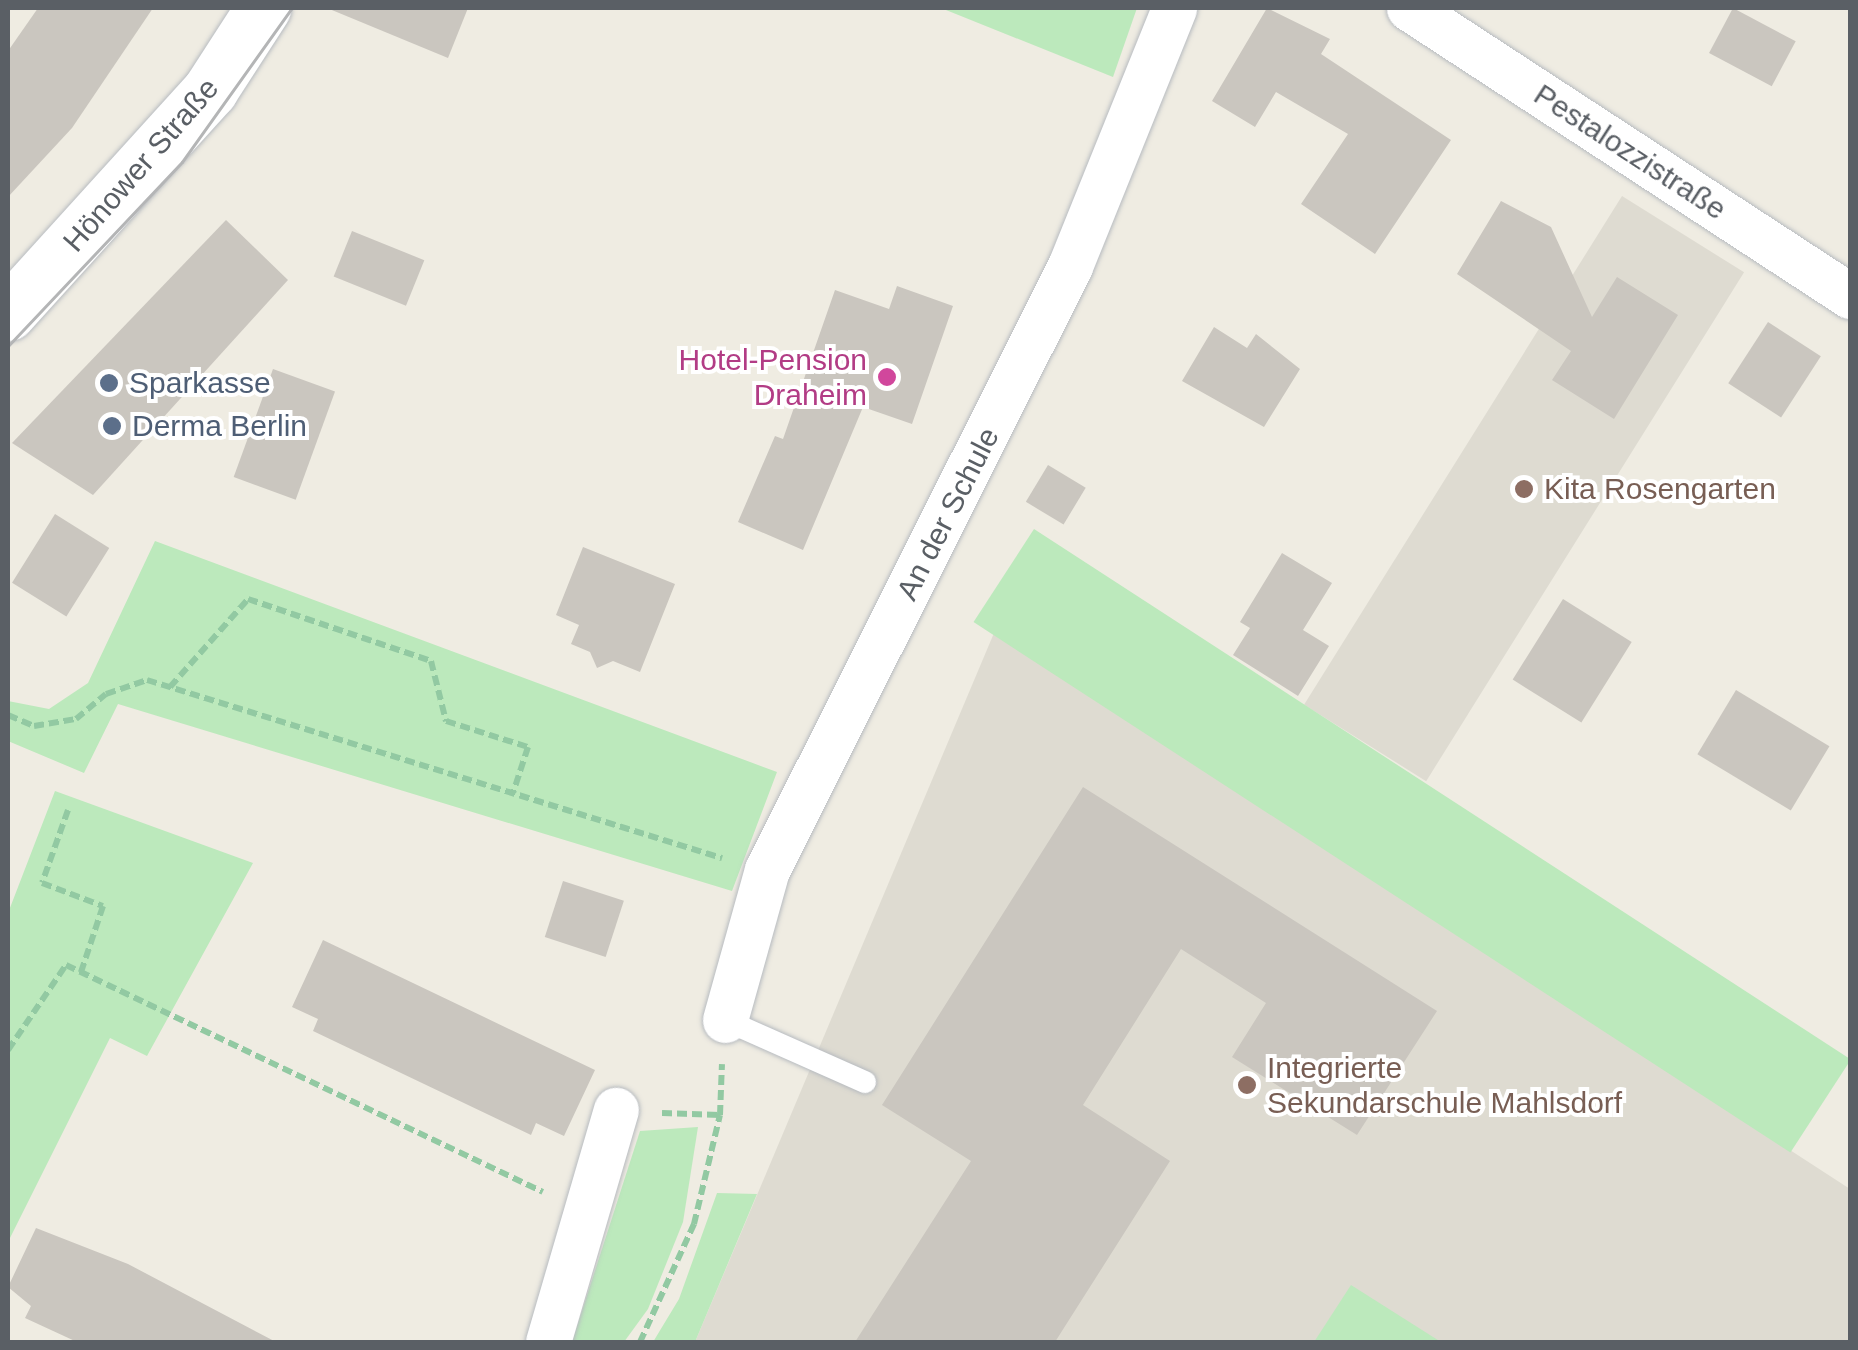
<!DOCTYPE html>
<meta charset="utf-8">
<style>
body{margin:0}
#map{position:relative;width:1858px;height:1350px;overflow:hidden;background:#efece2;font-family:Helvetica,sans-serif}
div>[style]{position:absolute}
.education>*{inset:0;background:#dedbd1;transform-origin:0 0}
.green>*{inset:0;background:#bce9bc;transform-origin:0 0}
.building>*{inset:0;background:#cac6bf;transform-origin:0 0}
.path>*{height:6px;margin-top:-3px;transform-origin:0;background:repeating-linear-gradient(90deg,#92c9a2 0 10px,transparent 0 15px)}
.roads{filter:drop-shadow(0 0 2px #b7bbc0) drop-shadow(0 0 2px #b7bbc0)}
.lane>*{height:22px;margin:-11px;padding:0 11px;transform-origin:11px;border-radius:11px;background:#fff}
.street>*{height:45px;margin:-22.5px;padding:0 22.5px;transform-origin:22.5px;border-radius:22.5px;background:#fff}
.secondary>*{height:55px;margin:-27.5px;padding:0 27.5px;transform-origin:27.5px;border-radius:27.5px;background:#fff}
.tram>*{height:2.5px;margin:-1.25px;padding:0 1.25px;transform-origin:1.25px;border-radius:1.25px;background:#b4b5b6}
.dots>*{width:28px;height:28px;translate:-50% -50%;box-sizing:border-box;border:5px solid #fff;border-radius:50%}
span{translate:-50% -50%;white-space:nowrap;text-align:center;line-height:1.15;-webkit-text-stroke:8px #fff;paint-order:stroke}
.street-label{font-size:30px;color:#5a5f65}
.hotel-label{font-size:30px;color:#b23c85}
.right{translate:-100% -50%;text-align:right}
.service-label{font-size:30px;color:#4e5e75}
.left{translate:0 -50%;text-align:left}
.education-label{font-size:30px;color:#785e54}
.frame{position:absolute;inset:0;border:10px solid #5a5f65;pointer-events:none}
</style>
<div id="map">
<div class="education">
<div style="left:1622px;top:196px;width:144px;height:600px;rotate:32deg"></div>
<div style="clip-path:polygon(994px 633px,1850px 1189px,1850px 1342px,695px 1342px)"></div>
</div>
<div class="green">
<div style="clip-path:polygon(941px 8px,1137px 8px,1113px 77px)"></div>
<div style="left:1034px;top:529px;width:974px;height:111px;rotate:33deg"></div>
<div style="clip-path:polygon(155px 541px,777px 772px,732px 891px,118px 704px,84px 773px,8px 741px,8px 701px,49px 709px,88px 683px)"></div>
<div style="clip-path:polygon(55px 791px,253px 863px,147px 1056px,110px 1038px,8px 1242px,8px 913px)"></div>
<div style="clip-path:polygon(698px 1127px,683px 1222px,648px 1309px,624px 1342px,572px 1342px,640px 1131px)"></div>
<div style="clip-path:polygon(717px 1193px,757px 1194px,695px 1342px,653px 1342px,679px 1299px)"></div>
<div style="clip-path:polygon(1351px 1285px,1441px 1342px,1314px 1342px)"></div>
</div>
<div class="building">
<div style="clip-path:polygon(38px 8px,153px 8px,72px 128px,8px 197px,8px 51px)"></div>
<div style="clip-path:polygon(327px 8px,468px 8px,448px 58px)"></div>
<div style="clip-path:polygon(1267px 8px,1330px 39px,1321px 54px,1451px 140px,1375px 254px,1301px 204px,1348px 134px,1276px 92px,1255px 127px,1212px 101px)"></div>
<div style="left:1733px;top:8px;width:71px;height:51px;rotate:28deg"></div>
<div style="clip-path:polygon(1501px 201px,1551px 227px,1592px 317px,1617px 277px,1678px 315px,1614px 419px,1552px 380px,1571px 351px,1457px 274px)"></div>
<div style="clip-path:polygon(226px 220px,288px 280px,93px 495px,12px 443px)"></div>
<div style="left:352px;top:231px;width:78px;height:49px;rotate:22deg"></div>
<div style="clip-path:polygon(897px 286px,953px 306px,912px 424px,863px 407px,803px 550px,738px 522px,775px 436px,783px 439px,835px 290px,889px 309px)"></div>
<div style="left:1768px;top:322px;width:63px;height:73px;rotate:33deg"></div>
<div style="clip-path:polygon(1214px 327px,1247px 348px,1256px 334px,1300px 369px,1264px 427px,1182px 381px)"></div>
<div style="left:273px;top:369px;width:66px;height:115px;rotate:20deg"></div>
<div style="left:1048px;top:465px;width:44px;height:43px;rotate:31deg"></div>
<div style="left:55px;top:514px;width:64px;height:81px;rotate:32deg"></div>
<div style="clip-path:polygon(583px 547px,675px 584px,640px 672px,613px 661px,597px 668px,590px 652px,571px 644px,579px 625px,556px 615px)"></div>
<div style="clip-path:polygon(1282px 553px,1332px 583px,1303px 630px,1329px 646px,1298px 696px,1233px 655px,1250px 628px,1240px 622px)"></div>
<div style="left:1563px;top:599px;width:81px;height:95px;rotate:32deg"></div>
<div style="left:1736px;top:690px;width:109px;height:75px;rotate:31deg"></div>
<div style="clip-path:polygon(1083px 787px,1437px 1011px,1357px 1135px,1232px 1057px,1266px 1003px,1181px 949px,1083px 1105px,1170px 1161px,1055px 1342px,855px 1342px,971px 1161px,882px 1105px)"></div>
<div style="left:563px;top:881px;width:64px;height:59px;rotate:18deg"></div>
<div style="clip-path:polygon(323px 940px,595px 1070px,564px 1136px,536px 1123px,531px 1135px,313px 1031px,318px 1019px,292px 1007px)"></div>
<div style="clip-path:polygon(36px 1228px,128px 1264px,276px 1342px,77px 1342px,25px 1318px,31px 1306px,8px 1287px)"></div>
</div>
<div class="path">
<div style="left:170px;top:687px;width:118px;rotate:-48.4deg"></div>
<div style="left:248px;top:599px;width:193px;rotate:18.7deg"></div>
<div style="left:431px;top:661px;width:62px;rotate:76deg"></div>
<div style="left:446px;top:721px;width:86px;rotate:17.6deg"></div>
<div style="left:528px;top:747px;width:48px;rotate:108.1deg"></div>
<div style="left:8px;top:715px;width:28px;rotate:23deg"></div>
<div style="left:34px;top:726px;width:43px;rotate:-9.5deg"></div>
<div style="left:76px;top:719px;width:39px;rotate:-40deg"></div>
<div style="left:106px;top:694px;width:43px;rotate:-18.9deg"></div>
<div style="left:147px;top:680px;width:602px;rotate:17.2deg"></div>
<div style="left:68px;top:810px;width:77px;rotate:109.6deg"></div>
<div style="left:42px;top:883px;width:65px;rotate:20.7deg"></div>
<div style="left:103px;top:906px;width:70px;rotate:108.4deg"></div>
<div style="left:8px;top:1050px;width:103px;rotate:-55.7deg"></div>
<div style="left:66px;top:965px;width:528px;rotate:25.45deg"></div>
<div style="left:662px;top:1113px;width:58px;rotate:2deg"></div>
<div style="left:640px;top:1342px;width:130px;rotate:-65.4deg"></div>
<div style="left:694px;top:1224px;width:112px;rotate:-76.6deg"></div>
<div style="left:720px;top:1115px;width:51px;rotate:-87.8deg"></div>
</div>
<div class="roads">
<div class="lane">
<div style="left:725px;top:1020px;width:153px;rotate:23.9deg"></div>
</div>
<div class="street">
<div style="left:1409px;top:8px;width:527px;rotate:33.15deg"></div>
<div style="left:725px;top:1020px;width:156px;rotate:-74.4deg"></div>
<div style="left:767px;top:870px;width:676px;rotate:-63.36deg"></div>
<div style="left:1070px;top:266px;width:278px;rotate:-68deg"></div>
<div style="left:548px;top:1342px;width:242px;rotate:-73.7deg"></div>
</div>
<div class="secondary">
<div style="left:8px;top:313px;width:301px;rotate:-47.8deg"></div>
<div style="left:210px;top:90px;width:98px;rotate:-57.1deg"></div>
</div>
</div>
<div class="tram">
<div style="left:8px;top:346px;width:253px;rotate:-46.6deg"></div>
<div style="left:182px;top:162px;width:189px;rotate:-54.5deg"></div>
</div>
<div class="dots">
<div style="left:887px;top:377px;background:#d1479c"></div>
<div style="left:109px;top:383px;background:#5c6f8a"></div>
<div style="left:112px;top:426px;background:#5c6f8a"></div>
<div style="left:1524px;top:489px;background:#8d6e63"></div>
<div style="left:1247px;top:1085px;background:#8d6e63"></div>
</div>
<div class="street-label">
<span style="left:1630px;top:152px;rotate:33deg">Pestalozzistraße</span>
<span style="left:141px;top:165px;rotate:-49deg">Hönower Straße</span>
<span style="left:948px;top:514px;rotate:-63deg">An der Schule</span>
</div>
<div class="hotel-label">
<span class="right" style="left:867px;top:377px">Hotel-Pension<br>Draheim</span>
</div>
<div class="service-label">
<span class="left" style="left:129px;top:383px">Sparkasse</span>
<span class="left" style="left:132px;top:426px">Derma Berlin</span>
</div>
<div class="education-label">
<span class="left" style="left:1544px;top:489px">Kita Rosengarten</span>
<span class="left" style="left:1267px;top:1085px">Integrierte<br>Sekundarschule Mahlsdorf</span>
</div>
<div class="frame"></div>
</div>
